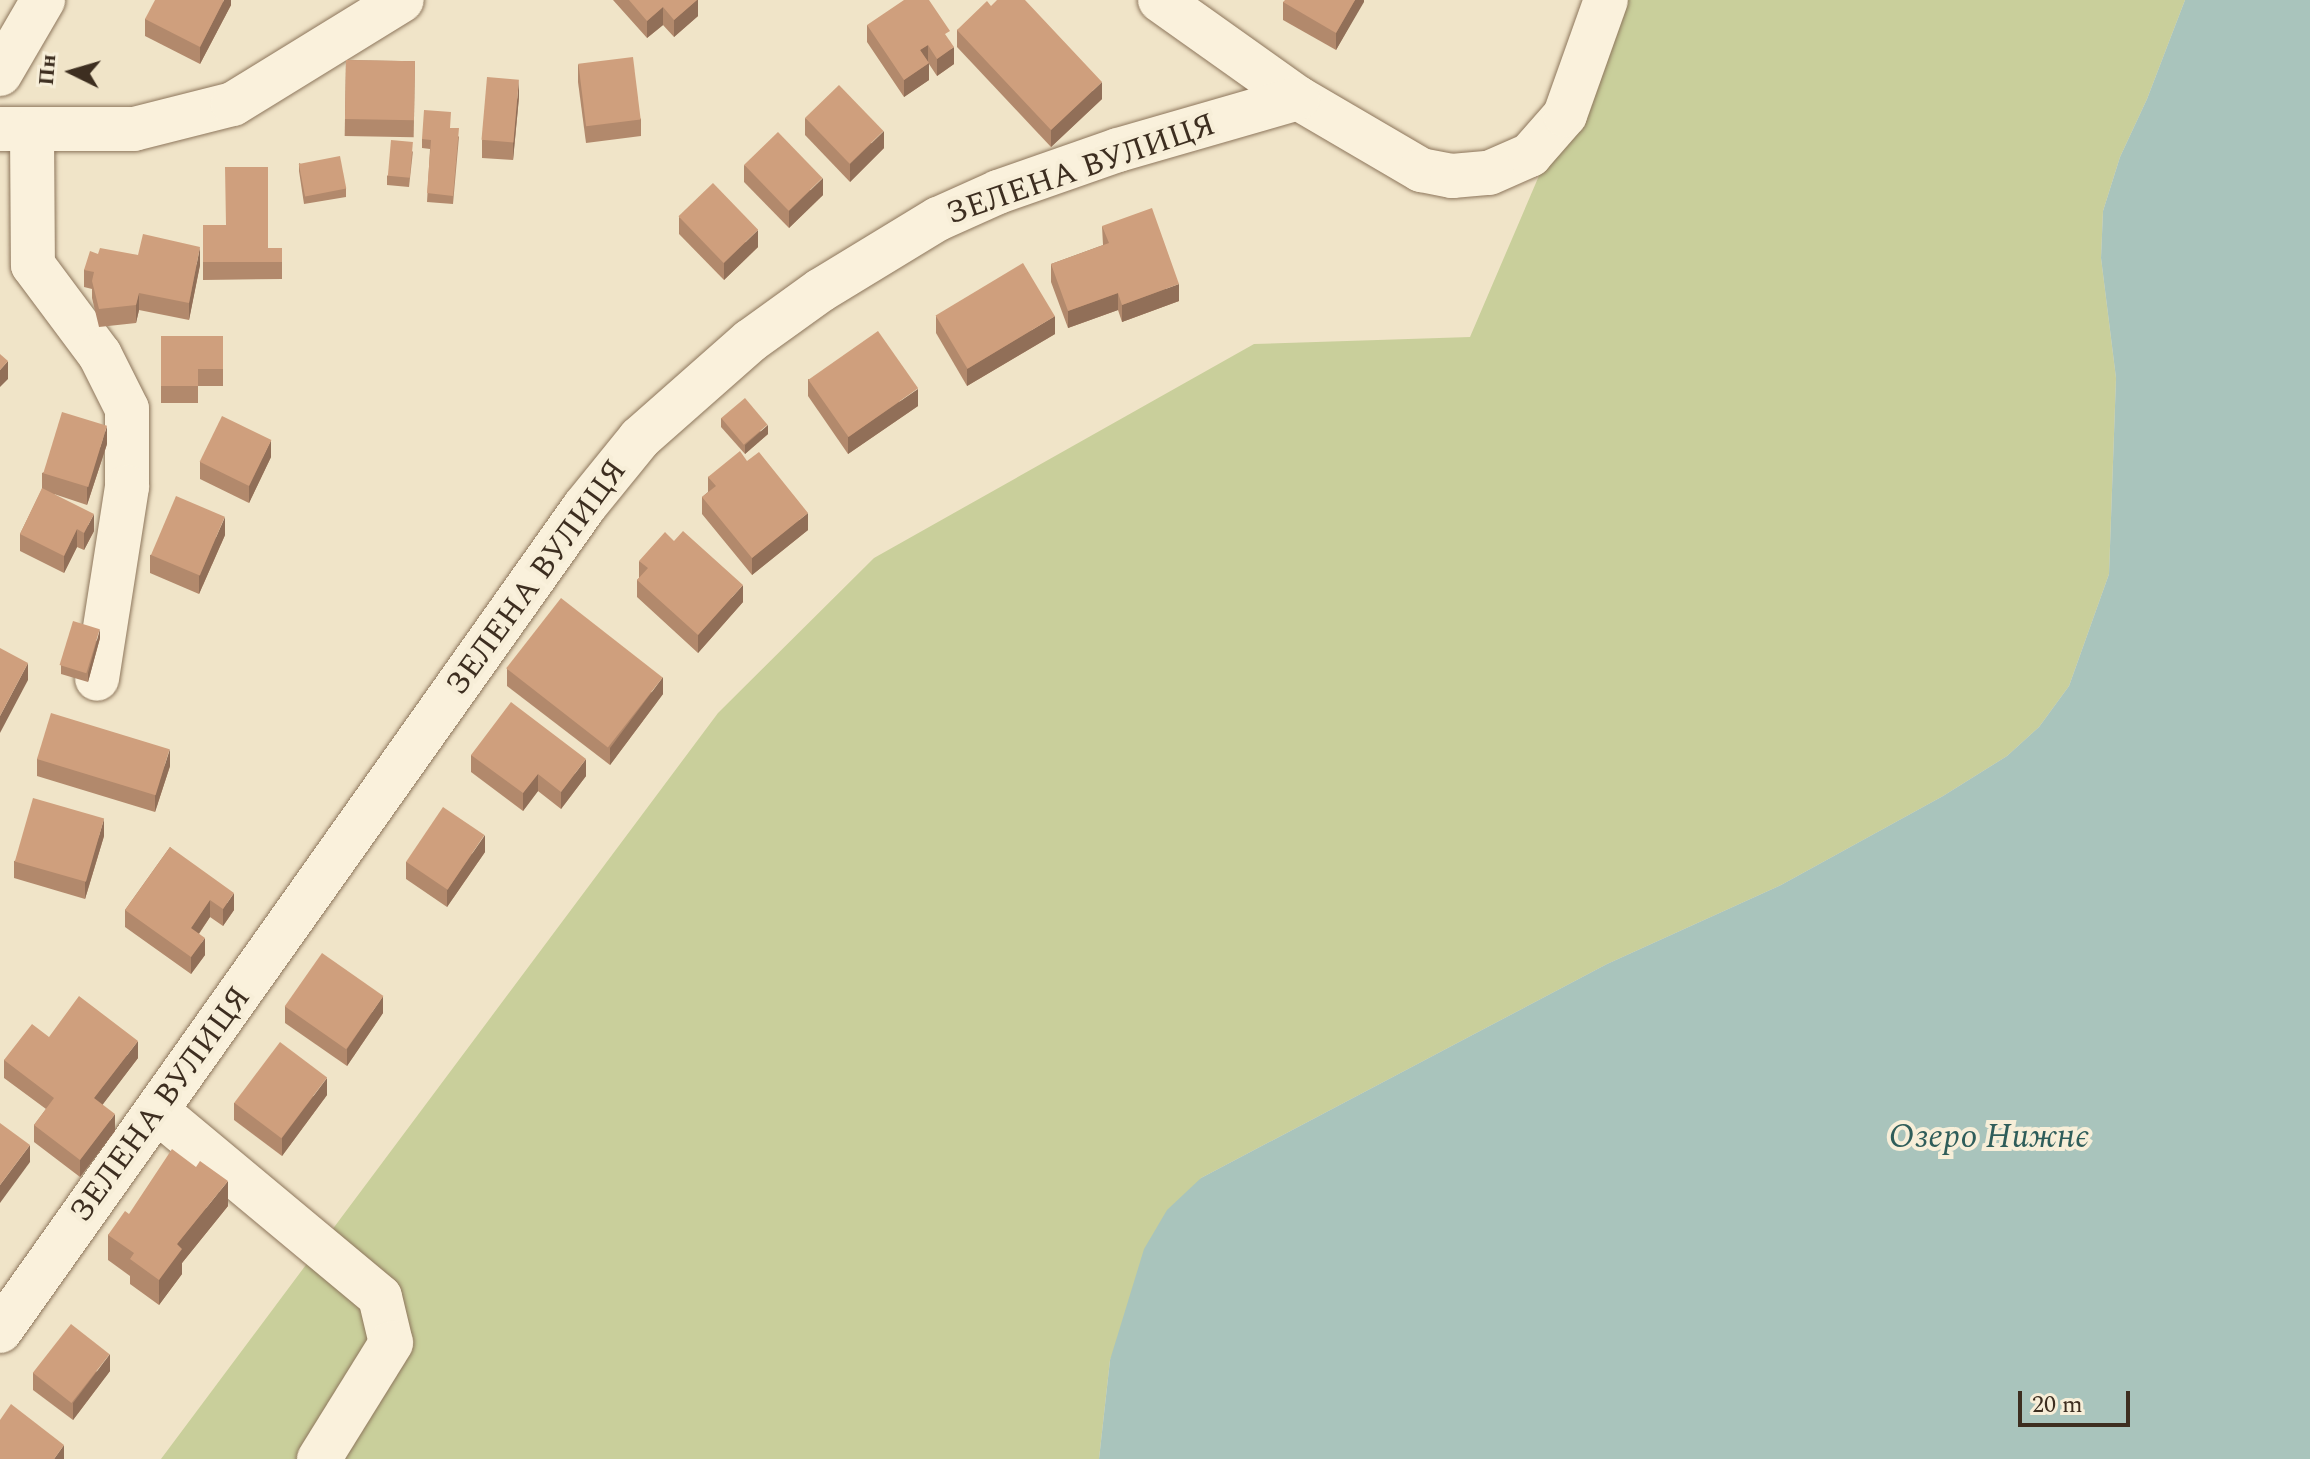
<!DOCTYPE html>
<meta charset="utf-8">
<style>
body{margin:0}
#map{position:relative;width:2310px;height:1459px;overflow:hidden;background:#f0e4c8;font-family:Spectral,serif}
div>[style]{position:absolute}
.green>*{inset:0;background:#c9cf9b}
.water>*{inset:0;background:#a9c4bc}
.roads{filter:drop-shadow(0 0 2px #8d765c) drop-shadow(0 0 2px #8d765c)}
.minor>*{height:44px;margin:-22px;padding:0 22px;transform-origin:22px;border-radius:22px;background:#faf1dc}
.wall>*{inset:0;background:#b2896c;transform-origin:0 0}
.shaded-wall>*{inset:0;background:#916f58}
.building>*{inset:0;background:#cf9f7d;transform-origin:0 0}
span{translate:-50% -50%;white-space:nowrap;text-align:center;line-height:1.15;-webkit-text-stroke:8px #f7eed8;paint-order:stroke}
.street-label{font-size:32px;color:#3d2e20}
.water-label{font-size:34px;color:#2f5d5a;font-style:italic}
.north{position:absolute;left:32px;top:32px;width:80px;height:80px;-webkit-text-stroke:6px #f7eed8;paint-order:stroke;rotate:275deg;font-size:22px;font-weight:700;line-height:32px;text-align:center;color:#3d2e20}
.north::after{content:'';display:block;margin:auto;width:28px;height:36px;background:#3d2e20;clip-path:polygon(50% 0,100% 100%,50% 72%,0 100%)}
.scale{position:absolute;left:2018px;top:1391px;width:112px;height:36px;box-sizing:border-box;border:4px solid #3d2e20;border-top:0;padding-left:10px;font-size:24px;line-height:28px;white-space:nowrap;color:#3d2e20;-webkit-text-stroke:6px #f7eed8;paint-order:stroke}
</style>
<div id="map">
<div class="green">
<div style="clip-path:polygon(1606px 0,2185px 0,2147px 99px,2120px 157px,2103px 211px,2101px 258px,2116px 378px,2109px 574px,2069px 686px,2039px 727px,2007px 756px,1943px 796px,1781px 885px,1607px 964px,1201px 1178px,1110px 1360px,1099px 1459px,161px 1459px,718px 713px,874px 558px,1254px 344px,1470px 337px,1565px 115px)"></div>
</div>
<div class="water">
<div style="clip-path:polygon(2185px 0,2310px 0,2310px 1459px,1099px 1459px,1110px 1360px,1144px 1249px,1167px 1210px,1201px 1178px,1607px 964px,1781px 885px,1943px 796px,2007px 756px,2039px 727px,2069px 686px,2109px 574px,2116px 378px,2101px 258px,2103px 211px,2120px 157px,2147px 99px)"></div>
</div>
<div class="roads">
<div class="minor">
<div style="left:1160px;top:0;width:169px;rotate:35.4deg"></div>
<div style="left:1298px;top:98px;width:143px;rotate:30.3deg"></div>
<div style="left:1421px;top:170px;width:32px;rotate:11deg"></div>
<div style="left:1452px;top:176px;width:37px;rotate:-5deg"></div>
<div style="left:1489px;top:173px;width:45px;rotate:-23.7deg"></div>
<div style="left:1530px;top:155px;width:53px;rotate:-48.8deg"></div>
<div style="left:1565px;top:115px;width:122px;rotate:-70.4deg"></div>
<div style="left:0;top:74px;width:86px;rotate:-59.8deg"></div>
<div style="left:0;top:129px;width:134px"></div>
<div style="left:134px;top:129px;width:102px;rotate:-14.2deg"></div>
<div style="left:233px;top:104px;width:198px;rotate:-31.6deg"></div>
<div style="left:32px;top:131px;width:134px;rotate:89.6deg"></div>
<div style="left:33px;top:265px;width:112px;rotate:53.3deg"></div>
<div style="left:100px;top:355px;width:60px;rotate:63.4deg"></div>
<div style="left:127px;top:409px;width:78px;rotate:90deg"></div>
<div style="left:127px;top:487px;width:194px;rotate:98.9deg"></div>
<div style="left:157px;top:1111px;width:290px;rotate:39.8deg"></div>
<div style="left:380px;top:1297px;width:47px;rotate:76.6deg"></div>
<div style="left:391px;top:1343px;width:137px;rotate:121.8deg"></div>
<div style="left:0;top:1331px;width:1010px;rotate:-54.67deg"></div>
<div style="left:584px;top:507px;width:89px;rotate:-50.9deg"></div>
<div style="left:640px;top:438px;width:147px;rotate:-41.4deg"></div>
<div style="left:750px;top:341px;width:87px;rotate:-35.7deg"></div>
<div style="left:821px;top:290px;width:137px;rotate:-31.3deg"></div>
<div style="left:938px;top:219px;width:66px;rotate:-24.2deg"></div>
<div style="left:998px;top:192px;width:127px;rotate:-19.3deg"></div>
<div style="left:1118px;top:150px;width:187px;rotate:-16.1deg"></div>
</div>
</div>
<div class="wall">
<div style="clip-path:polygon(231px 0,231px 5px,200px 64px,145px 36px,145px 19px)"></div>
<div style="clip-path:polygon(613px 0,698px 0,698px 16px,674px 37px,663px 25px,647px 38px)"></div>
<div style="clip-path:polygon(1364px 0,1336px 50px,1283px 20px,1283px 2px)"></div>
<div style="clip-path:polygon(991px 6px,1102px 99px,1051px 147px,957px 47px,957px 30px)"></div>
<div style="clip-path:polygon(867px 25px,950px 41px,954px 64px,937px 76px,929px 64px,929px 80px,904px 97px,867px 42px)"></div>
<div style="left:346px;top:60px;width:69px;height:76px;rotate:1deg"></div>
<div style="clip-path:polygon(578px 64px,641px 119px,641px 136px,586px 143px,578px 82px)"></div>
<div style="clip-path:polygon(519px 97px,513px 160px,482px 158px,482px 140px)"></div>
<div style="clip-path:polygon(805px 118px,884px 148px,850px 182px,805px 135px)"></div>
<div style="clip-path:polygon(451px 128px,459px 137px,453px 204px,427px 202px,430px 149px,422px 148px,422px 139px)"></div>
<div style="clip-path:polygon(413px 151px,409px 187px,387px 185px,387px 176px)"></div>
<div style="clip-path:polygon(299px 163px,346px 188px,346px 197px,304px 204px,299px 171px)"></div>
<div style="clip-path:polygon(744px 165px,823px 195px,789px 228px,744px 182px)"></div>
<div style="clip-path:polygon(679px 217px,758px 247px,724px 280px,679px 234px)"></div>
<div style="clip-path:polygon(203px 225px,226px 225px,268px 248px,282px 248px,282px 279px,203px 280px)"></div>
<div style="clip-path:polygon(1102px 226px,1179px 301px,1122px 322px,1118px 310px,1068px 328px,1051px 282px,1051px 264px,1103px 245px)"></div>
<div style="clip-path:polygon(98px 254px,138px 255px,200px 265px,189px 320px,139px 310px,136px 323px,99px 327px,92px 298px,92px 289px,84px 287px,84px 270px)"></div>
<div style="clip-path:polygon(936px 316px,1055px 334px,967px 386px,936px 333px)"></div>
<div style="clip-path:polygon(161px 336px,223px 336px,223px 386px,198px 386px,198px 403px,161px 403px)"></div>
<div style="clip-path:polygon(808px 379px,918px 406px,848px 454px,808px 396px)"></div>
<div style="clip-path:polygon(721px 418px,768px 434px,745px 454px,721px 427px)"></div>
<div style="clip-path:polygon(107px 444px,87px 505px,54px 494px,94px 531px,84px 550px,77px 547px,64px 573px,20px 551px,20px 534px,42px 489px,42px 473px)"></div>
<div style="clip-path:polygon(271px 457px,249px 503px,200px 479px,200px 462px)"></div>
<div style="clip-path:polygon(747px 461px,808px 530px,752px 575px,702px 514px,702px 497px,708px 492px,708px 477px)"></div>
<div style="clip-path:polygon(225px 535px,199px 594px,150px 573px,150px 555px)"></div>
<div style="clip-path:polygon(639px 561px,743px 602px,698px 653px,637px 597px,637px 580px,639px 578px)"></div>
<div style="clip-path:polygon(100px 638px,88px 682px,61px 674px,61px 665px)"></div>
<div style="clip-path:polygon(507px 669px,663px 694px,610px 765px,507px 686px)"></div>
<div style="clip-path:polygon(471px 755px,586px 776px,561px 809px,538px 791px,523px 811px,471px 772px)"></div>
<div style="clip-path:polygon(37px 759px,170px 766px,155px 812px,37px 776px)"></div>
<div style="clip-path:polygon(104px 836px,85px 899px,14px 878px,14px 861px)"></div>
<div style="clip-path:polygon(170px 847px,234px 910px,223px 926px,210px 917px,199px 934px,205px 955px,191px 974px,125px 927px,125px 910px)"></div>
<div style="clip-path:polygon(485px 852px,447px 907px,406px 879px,406px 862px)"></div>
<div style="clip-path:polygon(285px 1006px,383px 1013px,347px 1066px,285px 1023px)"></div>
<div style="clip-path:polygon(49px 1037px,138px 1058px,102px 1105px,115px 1131px,80px 1177px,34px 1142px,34px 1125px,46px 1109px,4px 1078px,4px 1060px)"></div>
<div style="clip-path:polygon(327px 1095px,282px 1156px,234px 1120px,234px 1103px)"></div>
<div style="clip-path:polygon(228px 1206px,182px 1263px,182px 1274px,159px 1305px,130px 1284px,130px 1276px,108px 1260px,108px 1235px,129px 1214px)"></div>
<div style="clip-path:polygon(110px 1371px,73px 1420px,33px 1390px,33px 1373px)"></div>
</div>
<div class="shaded-wall">
<div style="clip-path:polygon(224px 0,231px 0,231px 5px,200px 64px,200px 47px)"></div>
<div style="clip-path:polygon(697px 0,698px 0,698px 16px,674px 37px,674px 20px)"></div>
<div style="clip-path:polygon(1355px 0,1364px 0,1364px 2px,1336px 50px,1336px 33px)"></div>
<div style="clip-path:polygon(663px 7px,663px 25px,647px 38px,647px 21px)"></div>
<div style="clip-path:polygon(928px 45px,928px 62px,920px 50px)"></div>
<div style="clip-path:polygon(954px 47px,954px 64px,937px 76px,937px 59px)"></div>
<div style="clip-path:polygon(929px 63px,929px 80px,904px 97px,904px 80px)"></div>
<div style="clip-path:polygon(519px 80px,519px 97px,513px 160px,513px 143px)"></div>
<div style="clip-path:polygon(1102px 82px,1102px 99px,1051px 147px,1051px 130px)"></div>
<div style="clip-path:polygon(884px 131px,884px 148px,850px 182px,850px 164px)"></div>
<div style="clip-path:polygon(823px 178px,823px 195px,789px 228px,789px 211px)"></div>
<div style="clip-path:polygon(758px 230px,758px 247px,724px 280px,724px 263px)"></div>
<div style="clip-path:polygon(200px 247px,200px 265px,189px 320px,189px 303px)"></div>
<div style="clip-path:polygon(1179px 284px,1179px 301px,1122px 322px,1122px 305px)"></div>
<div style="clip-path:polygon(139px 293px,139px 310px,136px 323px,136px 305px)"></div>
<div style="clip-path:polygon(1118px 293px,1118px 310px,1068px 328px,1068px 311px)"></div>
<div style="clip-path:polygon(1055px 316px,1055px 334px,967px 386px,967px 369px)"></div>
<div style="clip-path:polygon(8px 361px,8px 379px,0 387px,0 370px)"></div>
<div style="clip-path:polygon(918px 389px,918px 406px,848px 454px,848px 437px)"></div>
<div style="clip-path:polygon(768px 425px,768px 434px,745px 454px,745px 445px)"></div>
<div style="clip-path:polygon(107px 426px,107px 444px,87px 505px,87px 488px)"></div>
<div style="clip-path:polygon(271px 440px,271px 457px,249px 503px,249px 485px)"></div>
<div style="clip-path:polygon(808px 513px,808px 530px,752px 575px,752px 558px)"></div>
<div style="clip-path:polygon(94px 514px,94px 531px,84px 550px,84px 533px)"></div>
<div style="clip-path:polygon(225px 517px,225px 535px,199px 594px,199px 576px)"></div>
<div style="clip-path:polygon(77px 529px,77px 547px,64px 573px,64px 556px)"></div>
<div style="clip-path:polygon(743px 585px,743px 602px,698px 653px,698px 635px)"></div>
<div style="clip-path:polygon(100px 629px,100px 638px,88px 682px,88px 673px)"></div>
<div style="clip-path:polygon(28px 663px,28px 680px,0 733px,0 716px)"></div>
<div style="clip-path:polygon(663px 677px,663px 694px,610px 765px,610px 748px)"></div>
<div style="clip-path:polygon(170px 749px,170px 766px,155px 812px,155px 795px)"></div>
<div style="clip-path:polygon(586px 759px,586px 776px,561px 809px,561px 792px)"></div>
<div style="clip-path:polygon(538px 774px,538px 791px,523px 811px,523px 793px)"></div>
<div style="clip-path:polygon(104px 819px,104px 836px,85px 899px,85px 882px)"></div>
<div style="clip-path:polygon(485px 835px,485px 852px,447px 907px,447px 890px)"></div>
<div style="clip-path:polygon(234px 893px,234px 910px,223px 926px,223px 909px)"></div>
<div style="clip-path:polygon(210px 900px,210px 917px,191px 945px,191px 928px)"></div>
<div style="clip-path:polygon(205px 938px,205px 955px,191px 974px,191px 957px)"></div>
<div style="clip-path:polygon(383px 996px,383px 1013px,347px 1066px,347px 1049px)"></div>
<div style="clip-path:polygon(138px 1041px,138px 1058px,94px 1116px,94px 1098px)"></div>
<div style="clip-path:polygon(327px 1078px,327px 1095px,282px 1156px,282px 1138px)"></div>
<div style="clip-path:polygon(115px 1114px,115px 1131px,80px 1177px,80px 1160px)"></div>
<div style="clip-path:polygon(30px 1145px,30px 1162px,0 1203px,0 1185px)"></div>
<div style="clip-path:polygon(228px 1181px,228px 1206px,182px 1263px,182px 1274px,159px 1305px,159px 1280px,177px 1244px)"></div>
<div style="clip-path:polygon(110px 1354px,110px 1371px,73px 1420px,73px 1403px)"></div>
<div style="clip-path:polygon(64px 1445px,64px 1459px,54px 1459px)"></div>
</div>
<div class="building">
<div style="clip-path:polygon(155px 0,224px 0,200px 47px,145px 19px)"></div>
<div style="clip-path:polygon(629px 0,697px 0,674px 20px,663px 7px,647px 21px)"></div>
<div style="clip-path:polygon(904px 0,929px 0,950px 31px,945px 34px,954px 47px,937px 59px,928px 45px,920px 50px,929px 63px,904px 80px,867px 25px)"></div>
<div style="clip-path:polygon(997px 0,1025px 0,1102px 82px,1051px 130px,957px 30px,987px 1px,991px 6px)"></div>
<div style="clip-path:polygon(1285px 0,1355px 0,1336px 33px,1283px 2px)"></div>
<div style="left:633px;top:57px;width:63px;height:55px;rotate:83deg"></div>
<div style="left:346px;top:60px;width:69px;height:59px;rotate:1deg"></div>
<div style="left:487px;top:77px;width:32px;height:63px;rotate:5deg"></div>
<div style="left:839px;top:85px;width:64px;height:47px;rotate:46deg"></div>
<div style="clip-path:polygon(424px 110px,451px 112px,450px 128px,459px 128px,453px 196px,427px 193px,431px 140px,422px 139px)"></div>
<div style="left:778px;top:132px;width:64px;height:47px;rotate:46deg"></div>
<div style="left:391px;top:140px;width:22px;height:36px;rotate:5deg"></div>
<div style="left:340px;top:156px;width:33px;height:42px;rotate:79deg"></div>
<div style="clip-path:polygon(225px 167px,268px 167px,268px 248px,282px 248px,282px 262px,203px 262px,203px 225px,226px 225px)"></div>
<div style="left:713px;top:183px;width:65px;height:48px;rotate:46deg"></div>
<div style="clip-path:polygon(1152px 208px,1179px 284px,1122px 305px,1118px 293px,1068px 311px,1051px 264px,1109px 243px,1102px 226px)"></div>
<div style="clip-path:polygon(143px 234px,200px 247px,189px 303px,139px 293px,136px 305px,99px 309px,92px 281px,94px 272px,84px 270px,90px 251px,98px 254px,100px 248px,138px 255px)"></div>
<div style="left:1023px;top:263px;width:62px;height:102px;rotate:59deg"></div>
<div style="left:878px;top:331px;width:70px;height:85px;rotate:55deg"></div>
<div style="clip-path:polygon(161px 336px,223px 336px,223px 369px,198px 369px,198px 386px,161px 386px)"></div>
<div style="clip-path:polygon(0 354px,8px 361px,0 370px)"></div>
<div style="left:745px;top:398px;width:35px;height:31px;rotate:50deg"></div>
<div style="left:62px;top:412px;width:47px;height:64px;rotate:17deg"></div>
<div style="left:222px;top:416px;width:55px;height:51px;rotate:26deg"></div>
<div style="clip-path:polygon(740px 451px,747px 461px,759px 452px,808px 513px,752px 558px,702px 497px,716px 486px,708px 477px)"></div>
<div style="clip-path:polygon(42px 488px,94px 514px,84px 533px,77px 529px,64px 556px,20px 534px)"></div>
<div style="left:176px;top:496px;width:53px;height:64px;rotate:23deg"></div>
<div style="clip-path:polygon(683px 531px,743px 585px,698px 635px,637px 580px,648px 568px,639px 561px,665px 532px,674px 541px)"></div>
<div style="left:561px;top:598px;width:129px;height:89px;rotate:38deg"></div>
<div style="left:73px;top:621px;width:28px;height:46px;rotate:17deg"></div>
<div style="clip-path:polygon(0 648px,28px 663px,0 716px)"></div>
<div style="clip-path:polygon(511px 702px,586px 759px,561px 792px,538px 774px,523px 793px,471px 755px)"></div>
<div style="left:51px;top:713px;width:124px;height:48px;rotate:17deg"></div>
<div style="left:33px;top:798px;width:74px;height:66px;rotate:16deg"></div>
<div style="left:443px;top:807px;width:50px;height:66px;rotate:34deg"></div>
<div style="clip-path:polygon(170px 847px,234px 893px,223px 909px,210px 900px,191px 928px,205px 938px,191px 957px,125px 910px)"></div>
<div style="left:322px;top:953px;width:75px;height:65px;rotate:35deg"></div>
<div style="clip-path:polygon(79px 996px,138px 1041px,94px 1098px,115px 1114px,80px 1160px,34px 1125px,54px 1098px,4px 1060px,32px 1024px,49px 1037px)"></div>
<div style="left:280px;top:1042px;width:59px;height:76px;rotate:37deg"></div>
<div style="clip-path:polygon(0 1123px,30px 1145px,0 1185px)"></div>
<div style="clip-path:polygon(172px 1149px,196px 1167px,200px 1161px,228px 1181px,177px 1244px,182px 1249px,159px 1280px,130px 1259px,134px 1253px,108px 1235px,125px 1211px,129px 1214px)"></div>
<div style="left:71px;top:1324px;width:49px;height:62px;rotate:38deg"></div>
<div style="clip-path:polygon(11px 1404px,64px 1445px,54px 1459px,0 1459px,0 1420px)"></div>
</div>
<div class="street-label">
<span style="left:1081px;top:170px;rotate:-19deg">ЗЕЛЕНА ВУЛИЦЯ</span>
<span style="left:537px;top:578px;rotate:-54deg">ЗЕЛЕНА ВУЛИЦЯ</span>
<span style="left:161px;top:1105px;rotate:-54deg">ЗЕЛЕНА ВУЛИЦЯ</span>
</div>
<div class="water-label">
<span style="left:1989px;top:1138px">Озеро Нижнє</span>
</div>
<div class="north">Пн</div>
<div class="scale">20 m</div>
</div>
